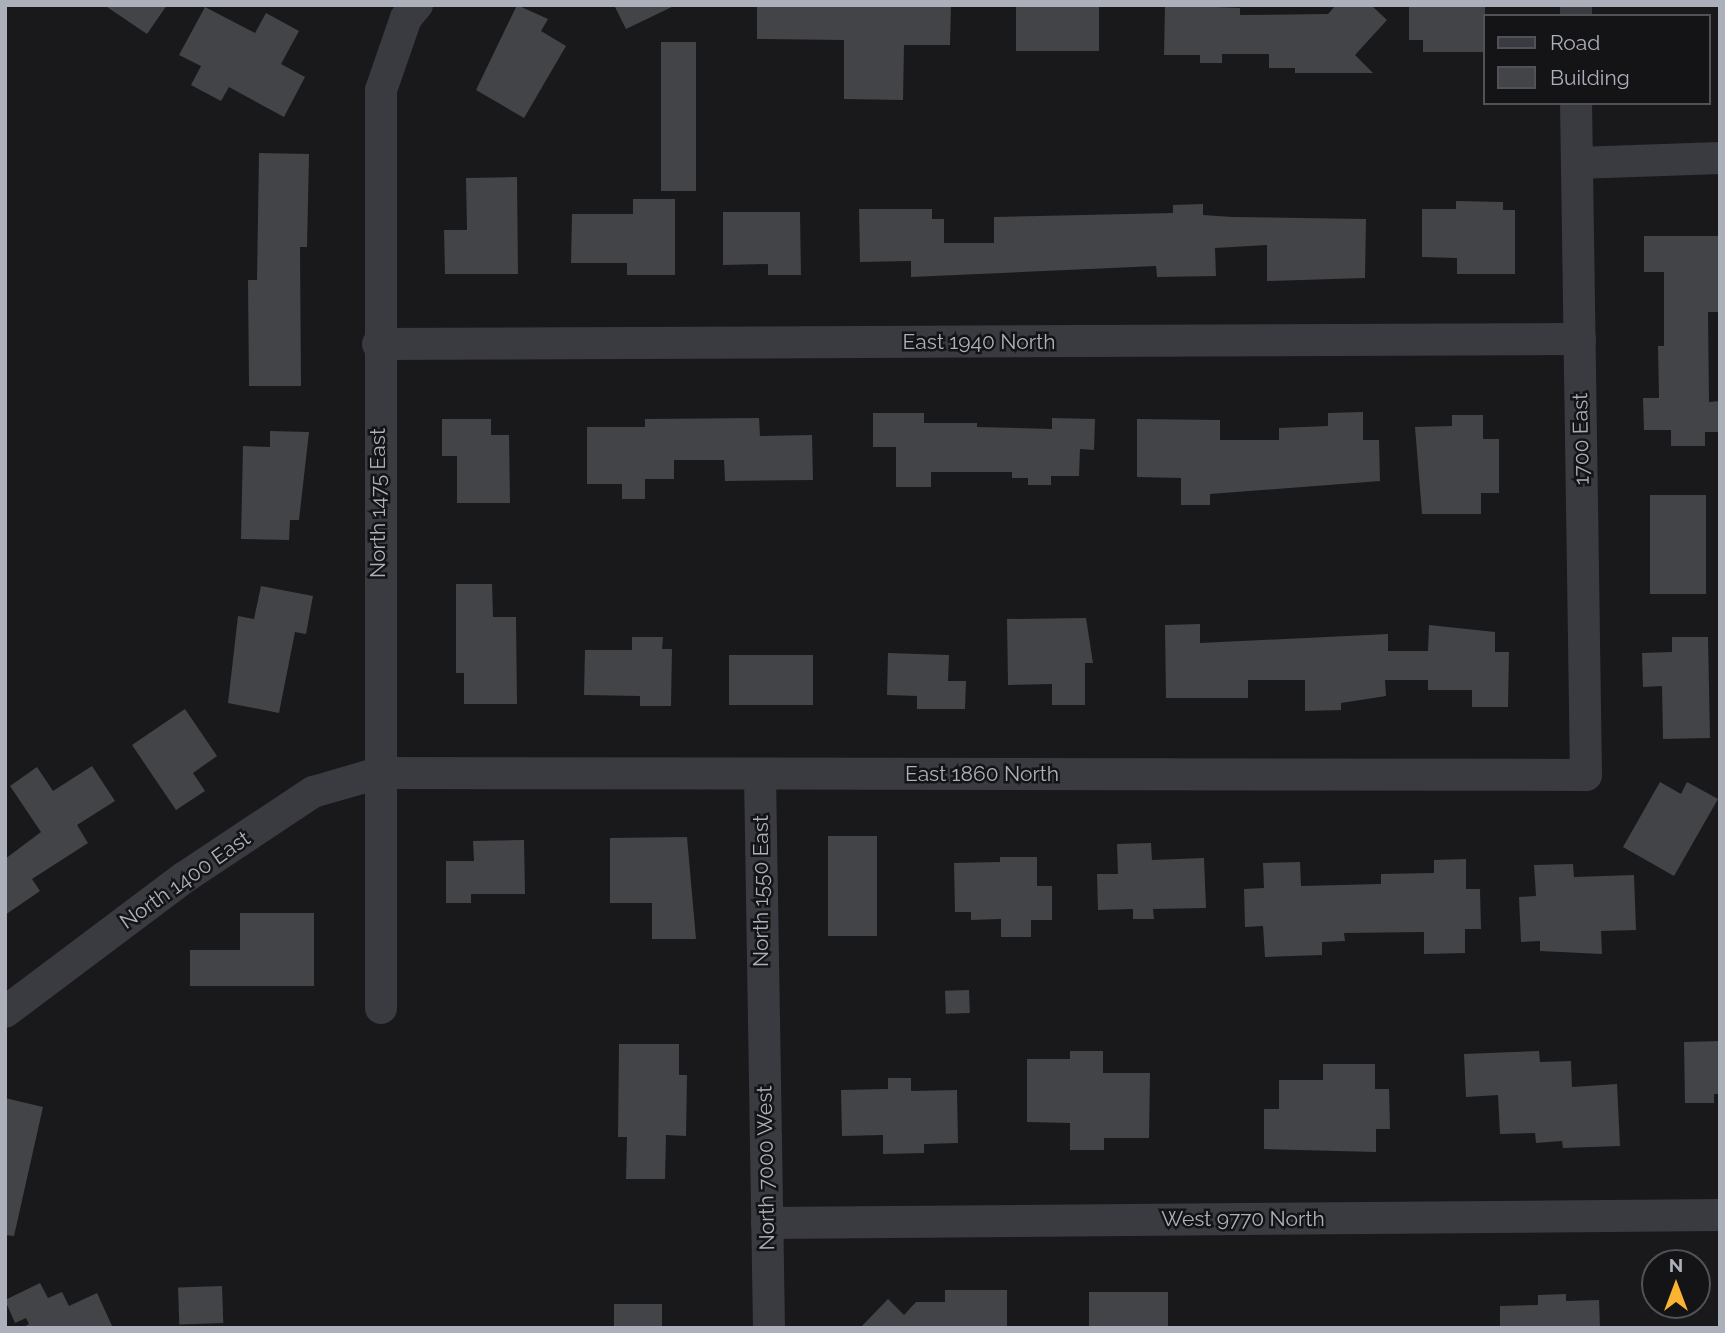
<!DOCTYPE html>
<style>
body{margin:0}
#map{position:relative;width:1725px;height:1333px;overflow:hidden;background:#19191b;font-family:Raleway,sans-serif}
div>[style]{position:absolute}
.building>*{inset:0;background:#434448;transform-origin:0 0}
.street>*{height:32px;margin:-16px;padding:0 16px;transform-origin:16px;border-radius:16px;background:#3a3b41}
span{translate:-50% -50%;white-space:nowrap;text-align:center;line-height:1.15;-webkit-text-stroke:5px #141416;paint-order:stroke}
.street-label{font-size:21px;color:#abb0bb}
.frame{position:absolute;inset:0;border:7px solid #abb0bb;pointer-events:none}
.legend{position:absolute;left:1483px;top:14px;width:228px;height:91px;box-sizing:border-box;background:#141416;border:2px solid #505258;margin:0;padding:9px 12px;list-style:none;font-size:21px;color:#abb0bb}
.legend li{display:flex;align-items:center;gap:14px;height:35px}
.legend b{width:35px;border:2px solid #505258}
.north{position:absolute;left:1641px;top:1249px;width:70px;height:70px;box-sizing:border-box;background:#141416;border:2px solid #505258;border-radius:50%;rotate:0deg;font-size:19px;font-weight:700;line-height:28px;text-align:center;color:#abb0bb}
.north::after{content:'';display:block;margin:auto;width:24px;height:32px;background:#fbb432;clip-path:polygon(50% 0,100% 100%,50% 72%,0 100%)}
</style>
<div id="map">
<div class="building">
<div style="clip-path:polygon(104px 5px,167px 5px,147px 34px)"></div>
<div style="clip-path:polygon(517px 5px,548px 19px,541px 31px,566px 46px,524px 118px,476px 90px)"></div>
<div style="clip-path:polygon(614px 5px,676px 5px,626px 29px)"></div>
<div style="clip-path:polygon(757px 5px,951px 5px,950px 45px,904px 45px,903px 100px,844px 99px,844px 40px,757px 39px)"></div>
<div style="left:1016px;top:5px;width:83px;height:46px"></div>
<div style="clip-path:polygon(1165px 5px,1240px 8px,1240px 15px,1328px 14px,1336px 5px,1371px 5px,1387px 20px,1355px 55px,1373px 73px,1295px 73px,1295px 68px,1269px 68px,1269px 54px,1222px 54px,1222px 63px,1200px 63px,1200px 55px,1164px 55px)"></div>
<div style="clip-path:polygon(1485px 5px,1485px 52px,1423px 52px,1423px 40px,1409px 40px,1409px 6px)"></div>
<div style="clip-path:polygon(205px 7px,255px 33px,266px 13px,299px 31px,281px 64px,305px 77px,284px 117px,229px 87px,221px 101px,191px 85px,201px 66px,179px 55px)"></div>
<div style="left:696px;top:42px;width:149px;height:35px;rotate:90deg"></div>
<div style="clip-path:polygon(259px 153px,309px 154px,307px 247px,300px 247px,301px 386px,249px 386px,248px 280px,257px 280px)"></div>
<div style="clip-path:polygon(517px 177px,518px 274px,445px 274px,444px 230px,467px 230px,466px 178px)"></div>
<div style="clip-path:polygon(633px 199px,675px 199px,675px 275px,627px 275px,627px 263px,571px 263px,572px 214px,633px 214px)"></div>
<div style="clip-path:polygon(1456px 201px,1503px 202px,1503px 210px,1515px 210px,1515px 274px,1457px 274px,1457px 258px,1422px 257px,1422px 209px,1456px 209px)"></div>
<div style="clip-path:polygon(1203px 204px,1203px 215px,1232px 217px,1366px 219px,1365px 278px,1267px 281px,1267px 245px,1215px 248px,1216px 276px,1157px 277px,1156px 266px,911px 277px,911px 261px,860px 262px,859px 209px,932px 209px,932px 219px,944px 219px,944px 243px,994px 243px,994px 217px,1173px 213px,1173px 205px)"></div>
<div style="clip-path:polygon(723px 212px,800px 212px,801px 275px,768px 275px,768px 264px,723px 265px)"></div>
<div style="clip-path:polygon(1644px 236px,1720px 236px,1720px 312px,1708px 312px,1709px 402px,1720px 401px,1720px 432px,1705px 432px,1705px 446px,1671px 446px,1671px 430px,1644px 430px,1643px 398px,1659px 398px,1658px 346px,1664px 346px,1664px 272px,1644px 272px)"></div>
<div style="clip-path:polygon(1363px 412px,1363px 440px,1379px 440px,1380px 481px,1210px 494px,1210px 505px,1181px 505px,1181px 478px,1137px 477px,1137px 419px,1220px 420px,1220px 440px,1279px 440px,1279px 428px,1328px 426px,1328px 413px)"></div>
<div style="clip-path:polygon(873px 413px,924px 413px,924px 423px,977px 423px,977px 427px,1052px 429px,1052px 418px,1095px 419px,1094px 450px,1080px 449px,1079px 476px,1051px 476px,1051px 485px,1028px 485px,1028px 478px,1012px 478px,1012px 472px,931px 472px,931px 487px,896px 487px,896px 447px,873px 447px)"></div>
<div style="clip-path:polygon(1452px 415px,1483px 415px,1483px 439px,1499px 439px,1499px 493px,1481px 493px,1481px 514px,1422px 514px,1415px 427px,1452px 426px)"></div>
<div style="clip-path:polygon(759px 418px,760px 436px,812px 435px,813px 480px,725px 481px,724px 460px,674px 460px,674px 479px,645px 479px,645px 499px,622px 499px,622px 484px,587px 484px,587px 427px,645px 427px,645px 419px)"></div>
<div style="clip-path:polygon(442px 419px,491px 419px,491px 435px,509px 435px,510px 503px,457px 503px,457px 456px,442px 456px)"></div>
<div style="clip-path:polygon(270px 431px,309px 432px,299px 520px,290px 520px,289px 540px,241px 539px,243px 446px,270px 447px)"></div>
<div style="left:1650px;top:495px;width:56px;height:99px"></div>
<div style="clip-path:polygon(456px 584px,492px 584px,493px 617px,516px 617px,517px 704px,464px 704px,464px 673px,456px 673px)"></div>
<div style="clip-path:polygon(261px 586px,313px 596px,306px 634px,295px 632px,279px 713px,228px 703px,238px 616px,254px 619px)"></div>
<div style="clip-path:polygon(1086px 618px,1093px 663px,1085px 663px,1085px 705px,1052px 705px,1052px 684px,1008px 685px,1007px 619px)"></div>
<div style="clip-path:polygon(1200px 624px,1200px 643px,1388px 634px,1388px 651px,1428px 651px,1429px 625px,1495px 632px,1495px 652px,1509px 652px,1508px 707px,1472px 707px,1472px 690px,1428px 690px,1428px 680px,1385px 680px,1386px 696px,1341px 703px,1341px 710px,1305px 711px,1305px 680px,1248px 680px,1248px 698px,1166px 698px,1165px 625px)"></div>
<div style="clip-path:polygon(632px 637px,663px 637px,662px 649px,672px 649px,671px 706px,640px 706px,640px 696px,584px 695px,585px 650px,632px 650px)"></div>
<div style="clip-path:polygon(1672px 637px,1708px 637px,1710px 738px,1663px 739px,1662px 686px,1643px 687px,1642px 653px,1672px 652px)"></div>
<div style="clip-path:polygon(888px 653px,949px 655px,948px 681px,966px 681px,965px 709px,917px 709px,917px 696px,887px 695px)"></div>
<div style="left:729px;top:655px;width:84px;height:50px"></div>
<div style="clip-path:polygon(185px 709px,217px 756px,193px 773px,205px 791px,176px 810px,132px 745px)"></div>
<div style="clip-path:polygon(92px 766px,115px 801px,77px 825px,88px 843px,32px 879px,40px 891px,5px 915px,5px 859px,41px 832px,10px 786px,37px 767px,53px 791px)"></div>
<div style="clip-path:polygon(1660px 782px,1681px 794px,1687px 782px,1718px 799px,1674px 876px,1623px 847px)"></div>
<div style="left:828px;top:836px;width:49px;height:100px"></div>
<div style="clip-path:polygon(687px 837px,696px 939px,652px 939px,652px 903px,610px 903px,610px 838px)"></div>
<div style="clip-path:polygon(524px 840px,525px 894px,471px 894px,471px 903px,446px 903px,446px 861px,474px 861px,473px 841px)"></div>
<div style="clip-path:polygon(1151px 843px,1152px 860px,1204px 858px,1206px 908px,1153px 909px,1154px 919px,1133px 919px,1133px 909px,1098px 910px,1097px 874px,1118px 874px,1117px 844px)"></div>
<div style="clip-path:polygon(1000px 857px,1037px 857px,1037px 886px,1052px 886px,1052px 920px,1031px 920px,1031px 937px,1001px 937px,1001px 919px,971px 920px,971px 912px,955px 912px,954px 863px,1000px 862px)"></div>
<div style="clip-path:polygon(1466px 859px,1466px 889px,1480px 889px,1481px 929px,1465px 929px,1465px 953px,1424px 954px,1424px 932px,1344px 933px,1345px 941px,1322px 942px,1322px 955px,1265px 957px,1263px 926px,1245px 927px,1244px 889px,1264px 888px,1263px 863px,1300px 862px,1301px 886px,1381px 884px,1381px 874px,1434px 873px,1434px 860px)"></div>
<div style="clip-path:polygon(1573px 864px,1574px 877px,1634px 875px,1636px 930px,1601px 931px,1602px 954px,1540px 951px,1540px 941px,1521px 942px,1519px 897px,1536px 896px,1534px 865px)"></div>
<div style="clip-path:polygon(240px 913px,314px 913px,314px 986px,190px 986px,190px 950px,240px 950px)"></div>
<div style="left:969px;top:990px;width:23px;height:24px;rotate:88deg"></div>
<div style="clip-path:polygon(1720px 1041px,1720px 1094px,1714px 1094px,1714px 1103px,1685px 1103px,1684px 1042px)"></div>
<div style="clip-path:polygon(619px 1044px,679px 1044px,679px 1075px,687px 1075px,686px 1136px,666px 1135px,665px 1179px,626px 1179px,627px 1137px,618px 1137px)"></div>
<div style="clip-path:polygon(1070px 1051px,1103px 1051px,1103px 1073px,1150px 1073px,1149px 1138px,1104px 1138px,1104px 1150px,1070px 1150px,1070px 1123px,1027px 1122px,1027px 1059px,1070px 1059px)"></div>
<div style="clip-path:polygon(1539px 1051px,1540px 1062px,1571px 1061px,1572px 1087px,1617px 1084px,1620px 1146px,1563px 1148px,1562px 1141px,1536px 1143px,1535px 1133px,1500px 1134px,1498px 1095px,1466px 1097px,1464px 1054px)"></div>
<div style="clip-path:polygon(1323px 1064px,1375px 1064px,1375px 1089px,1389px 1089px,1390px 1129px,1376px 1129px,1376px 1152px,1264px 1149px,1264px 1109px,1279px 1109px,1279px 1080px,1323px 1080px)"></div>
<div style="clip-path:polygon(888px 1078px,911px 1078px,911px 1091px,957px 1090px,958px 1143px,924px 1144px,924px 1153px,883px 1154px,883px 1135px,842px 1136px,841px 1090px,888px 1089px)"></div>
<div style="clip-path:polygon(5px 1098px,43px 1107px,14px 1236px,5px 1235px)"></div>
<div style="clip-path:polygon(40px 1283px,48px 1298px,62px 1292px,69px 1306px,97px 1293px,113px 1328px,22px 1328px,29px 1324px,26px 1318px,15px 1323px,5px 1300px)"></div>
<div style="left:222px;top:1286px;width:37px;height:44px;rotate:88deg"></div>
<div style="clip-path:polygon(945px 1290px,1007px 1290px,1007px 1328px,860px 1328px,888px 1299px,904px 1315px,916px 1302px,945px 1302px)"></div>
<div style="left:1089px;top:1292px;width:79px;height:36px"></div>
<div style="clip-path:polygon(1566px 1294px,1566px 1301px,1599px 1300px,1600px 1328px,1500px 1328px,1500px 1306px,1538px 1305px,1538px 1295px)"></div>
<div style="left:614px;top:1304px;width:48px;height:24px"></div>
</div>
<div class="street">
<div style="left:1576px;top:5px;width:11px;rotate:90deg"></div>
<div style="left:1577px;top:163px;width:143px;rotate:-2deg"></div>
<div style="left:378px;top:344px;width:1202px;rotate:-0.24deg"></div>
<div style="left:760px;top:774px;width:554px;rotate:89.07deg"></div>
<div style="left:381px;top:1008px;width:918px;rotate:-90deg"></div>
<div style="left:381px;top:90px;width:76px;rotate:-70.9deg"></div>
<div style="left:406px;top:18px;width:17px;rotate:-50deg"></div>
<div style="left:5px;top:1012px;width:225px;rotate:-36.9deg"></div>
<div style="left:185px;top:877px;width:154px;rotate:-33.6deg"></div>
<div style="left:313px;top:792px;width:69px;rotate:-16.1deg"></div>
<div style="left:379px;top:773px;width:1207px;rotate:0.09deg"></div>
<div style="left:1586px;top:775px;width:672px;rotate:-90.85deg"></div>
<div style="left:767px;top:1223px;width:953px;rotate:-0.48deg"></div>
</div>
<div class="street-label">
<span style="left:979px;top:342px">East 1940 North</span>
<span style="left:1581px;top:439px;rotate:-91deg">1700 East</span>
<span style="left:378px;top:503px;rotate:-90deg">North 1475 East</span>
<span style="left:982px;top:774px">East 1860 North</span>
<span style="left:185px;top:880px;rotate:-35deg">North 1400 East</span>
<span style="left:761px;top:891px;rotate:-90deg">North 1550 East</span>
<span style="left:766px;top:1168px;rotate:-91deg">North 7000 West</span>
<span style="left:1243px;top:1219px">West 9770 North</span>
</div>
<div class="frame"></div>
<ul class="legend">
<li><b style="height:9px;background:#3a3b41"></b>Road</li>
<li><b style="height:19px;background:#434448"></b>Building</li>
</ul>
<div class="north">N</div>
</div>
